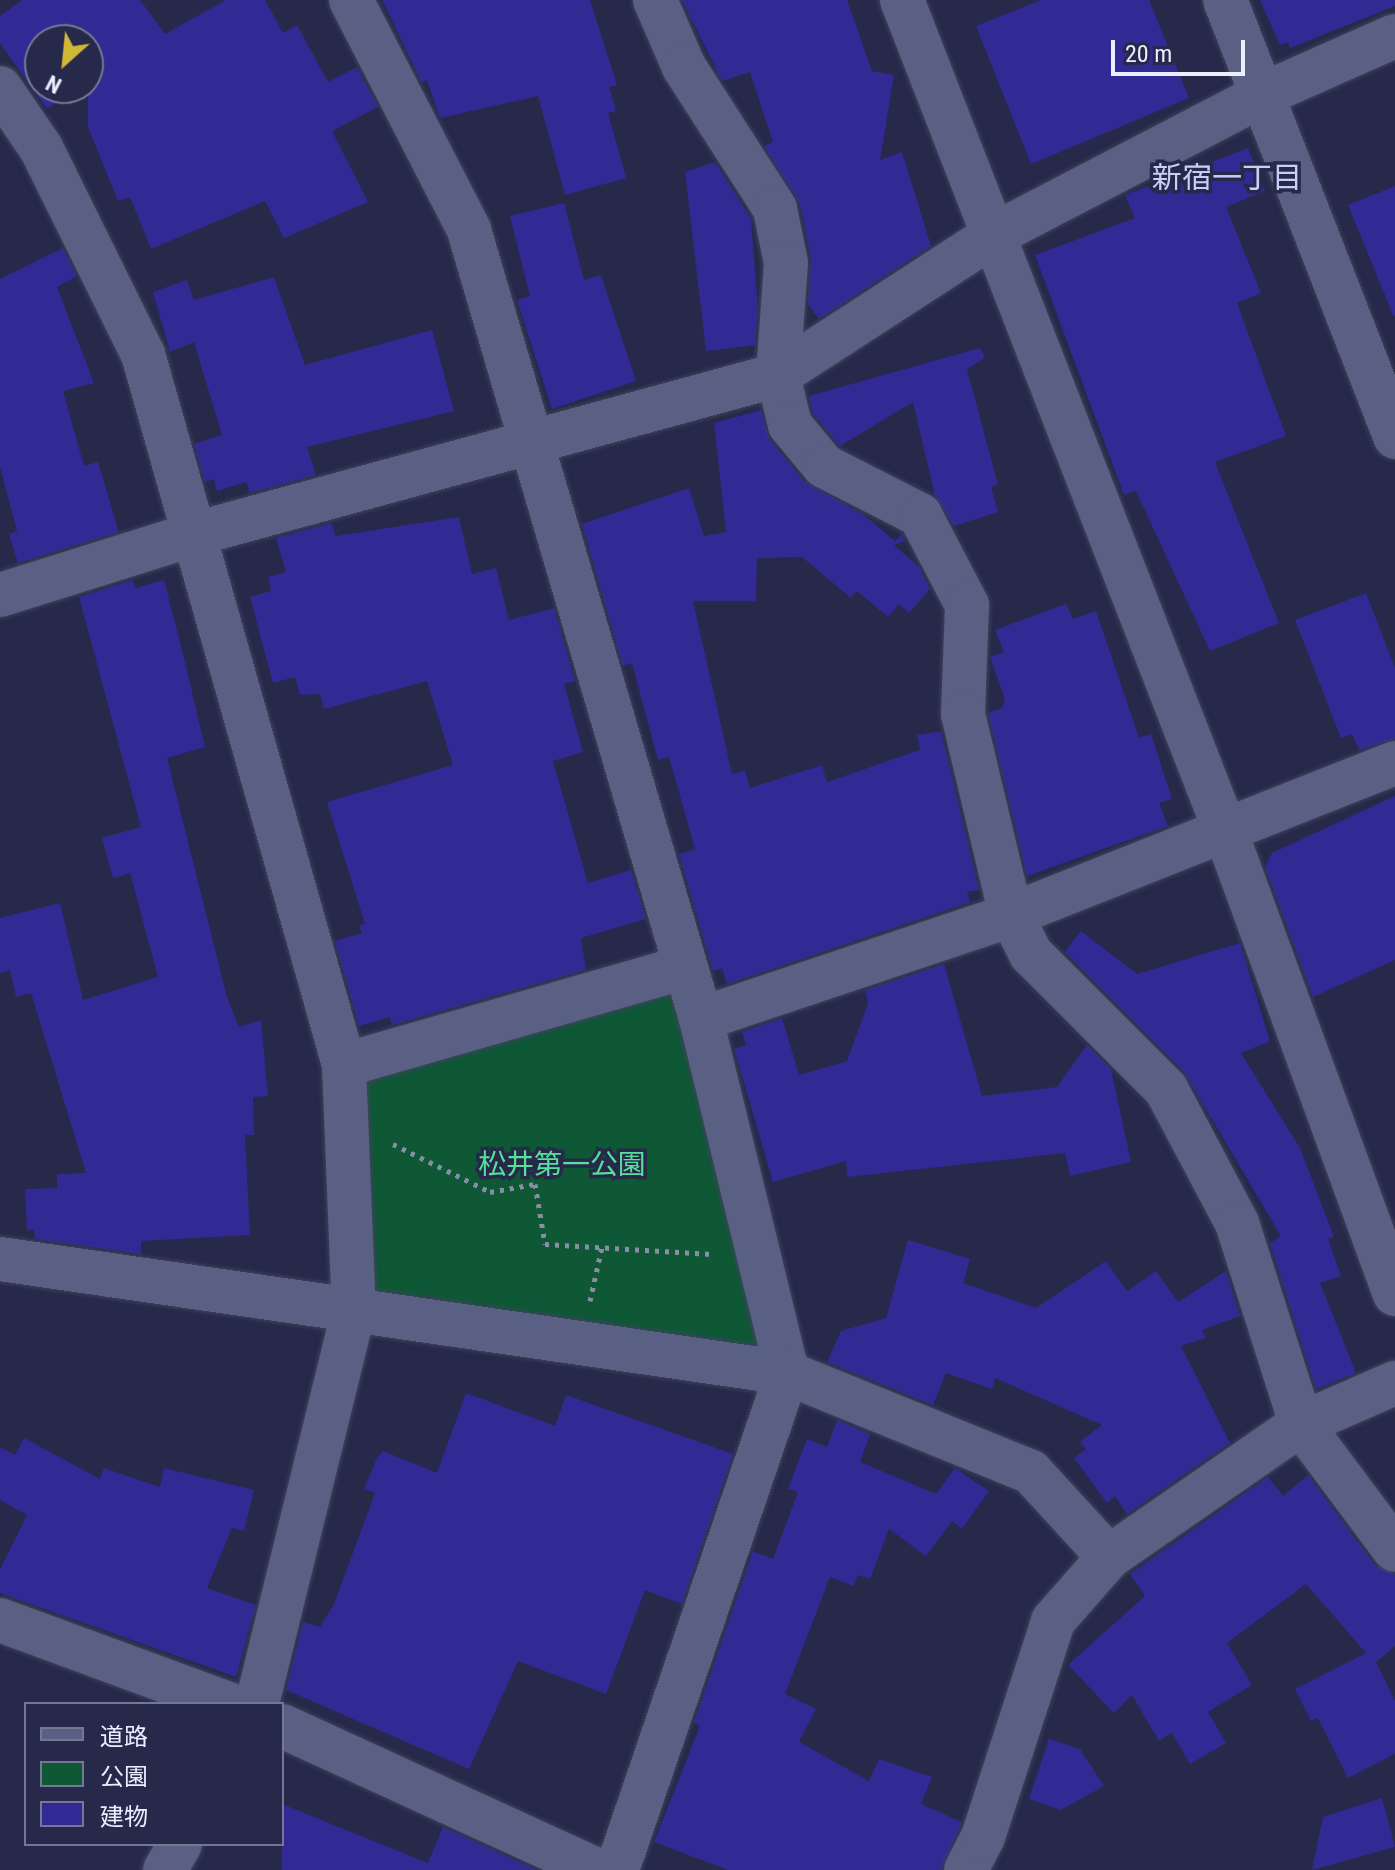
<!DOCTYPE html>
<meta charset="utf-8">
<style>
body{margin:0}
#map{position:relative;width:1395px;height:1870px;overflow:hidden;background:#262949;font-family:"Roboto Condensed","Noto Sans JP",sans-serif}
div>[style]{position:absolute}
.green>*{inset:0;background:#0e5836}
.building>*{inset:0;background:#312a95}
.path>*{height:5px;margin-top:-2.5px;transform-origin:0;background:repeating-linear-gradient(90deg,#898da5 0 4px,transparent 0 10px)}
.roads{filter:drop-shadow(0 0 2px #3f425c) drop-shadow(0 0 2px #3f425c)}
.minor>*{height:44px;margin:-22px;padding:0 22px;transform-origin:22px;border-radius:22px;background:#5a5f84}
span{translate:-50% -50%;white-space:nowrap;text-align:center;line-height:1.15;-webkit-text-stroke:7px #262949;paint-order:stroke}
.park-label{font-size:28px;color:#56e19a}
.neighbourhood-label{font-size:30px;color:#c7cef7}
.legend{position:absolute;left:24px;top:1702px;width:260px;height:144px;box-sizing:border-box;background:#262949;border:2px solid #747892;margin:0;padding:10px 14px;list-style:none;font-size:24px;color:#eaeeff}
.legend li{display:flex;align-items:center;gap:16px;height:40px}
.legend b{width:40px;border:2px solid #747892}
.north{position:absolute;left:24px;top:24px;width:80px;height:80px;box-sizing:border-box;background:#262949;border:2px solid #747892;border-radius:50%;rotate:207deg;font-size:22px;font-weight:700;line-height:32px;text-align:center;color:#eaeeff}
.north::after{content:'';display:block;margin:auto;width:28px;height:36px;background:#d1b736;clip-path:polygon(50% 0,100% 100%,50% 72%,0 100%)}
.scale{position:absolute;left:1111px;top:40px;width:134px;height:36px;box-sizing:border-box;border:4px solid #eaeeff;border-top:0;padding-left:10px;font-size:24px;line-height:28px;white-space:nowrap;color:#eaeeff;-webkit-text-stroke:6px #262949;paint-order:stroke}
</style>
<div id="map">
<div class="green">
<div style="clip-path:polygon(682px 968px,770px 1356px,369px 1292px,356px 1061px)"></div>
</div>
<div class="building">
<div style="clip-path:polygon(22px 0,140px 0,165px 34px,226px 0,265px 0,283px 33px,297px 25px,328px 82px,357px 67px,378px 107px,332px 131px,368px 202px,284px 238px,265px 201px,151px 249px,130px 197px,118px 201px,88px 127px,88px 40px,40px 40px,40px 88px,77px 88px,47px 109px,0 43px,0 16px)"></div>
<div style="clip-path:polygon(382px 0,590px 0,617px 85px,609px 87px,616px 111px,608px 113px,626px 178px,565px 195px,538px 96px,440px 118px,427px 80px,422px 83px)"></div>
<div style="clip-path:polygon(682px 0,847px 0,872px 71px,894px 75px,880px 160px,902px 152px,931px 246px,819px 319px,808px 304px,811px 258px,800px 204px,764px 146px,773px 142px,750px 72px,722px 81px)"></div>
<div style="clip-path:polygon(1041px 0,1149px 0,1189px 98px,1031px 164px,976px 26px)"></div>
<div style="clip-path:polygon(1260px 0,1395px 0,1395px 6px,1290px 48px,1288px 42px,1280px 45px)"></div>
<div style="clip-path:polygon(1248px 148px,1265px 191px,1226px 207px,1261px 293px,1237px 303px,1286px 436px,1215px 462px,1279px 623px,1210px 651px,1136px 491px,1124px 495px,1035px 255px,1135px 218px,1125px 195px)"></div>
<div style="clip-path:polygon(715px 162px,751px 219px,758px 310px,755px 345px,706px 351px,685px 172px)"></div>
<div style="clip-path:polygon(1395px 186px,1395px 316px,1394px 317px,1348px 205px)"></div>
<div style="clip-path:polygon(564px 203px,584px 280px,601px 275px,636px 381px,552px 409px,517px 300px,530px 296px,510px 216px)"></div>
<div style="clip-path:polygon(63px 248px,77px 276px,57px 287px,94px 383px,63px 391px,84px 466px,98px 462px,119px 532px,18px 563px,9px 534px,17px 531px,0 467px,0 279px)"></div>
<div style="clip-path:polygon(274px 277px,305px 365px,432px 330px,454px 411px,307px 447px,316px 475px,250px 493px,246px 482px,217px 491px,214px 479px,205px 482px,194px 444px,222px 435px,194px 342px,170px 352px,153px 292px,187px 280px,194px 300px)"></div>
<div style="clip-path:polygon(980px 348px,985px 358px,967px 369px,998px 485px,991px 487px,998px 512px,954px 526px,935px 496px,913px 402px,840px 446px,813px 414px,809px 396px)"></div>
<div style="clip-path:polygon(761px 410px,770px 440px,805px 482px,864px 515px,895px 541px,902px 534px,905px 541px,894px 545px,919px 567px,930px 589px,909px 613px,899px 604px,888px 617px,857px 591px,851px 598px,802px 557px,757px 558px,756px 601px,693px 601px,732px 774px,745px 770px,750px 788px,822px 765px,827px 782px,920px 750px,917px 735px,941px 731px,979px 890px,967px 892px,970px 902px,727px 984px,722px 968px,713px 971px,679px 854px,695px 849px,669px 757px,658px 760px,632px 663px,623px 666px,582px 524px,689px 488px,704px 536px,726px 532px,714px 423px)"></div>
<div style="clip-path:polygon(459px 517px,472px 574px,496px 568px,509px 620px,554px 608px,575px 681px,564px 684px,583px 752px,553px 761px,588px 883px,631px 870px,646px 919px,581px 938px,586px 970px,392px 1025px,390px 1017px,359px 1026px,335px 941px,362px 933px,359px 925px,365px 924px,327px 802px,453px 765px,427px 681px,324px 709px,320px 694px,300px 695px,295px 677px,273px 683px,250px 597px,271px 591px,268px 577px,286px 572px,276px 538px,331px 523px,336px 536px)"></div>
<div style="clip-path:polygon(133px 580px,136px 588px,164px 580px,184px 658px,205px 747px,167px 758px,227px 997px,239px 1027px,261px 1020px,268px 1096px,253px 1097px,254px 1135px,245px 1135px,250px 1235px,141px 1241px,141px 1254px,35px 1239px,34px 1229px,27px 1230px,25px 1189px,57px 1188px,57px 1174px,86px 1173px,31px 993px,16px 997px,10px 970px,0 973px,0 918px,60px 903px,83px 1000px,158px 977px,130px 873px,113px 878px,102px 838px,141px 827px,79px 597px)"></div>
<div style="clip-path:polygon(1366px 593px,1395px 668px,1395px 739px,1359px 750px,1352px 734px,1341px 738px,1295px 620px)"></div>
<div style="clip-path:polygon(1066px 604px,1073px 619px,1096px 611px,1139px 738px,1151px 734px,1172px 799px,1159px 803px,1168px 826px,1027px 876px,988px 713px,1002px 708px,1005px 699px,990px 657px,1004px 652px,995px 630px)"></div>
<div style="clip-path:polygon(1395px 796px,1395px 960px,1313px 997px,1265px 867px,1272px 853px)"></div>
<div style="clip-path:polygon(1081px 931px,1137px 974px,1240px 943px,1270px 1041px,1241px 1053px,1300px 1148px,1334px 1237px,1328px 1239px,1341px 1276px,1320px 1283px,1356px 1373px,1316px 1389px,1270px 1243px,1281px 1236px,1184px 1072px,1065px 952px)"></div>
<div style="clip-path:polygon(944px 964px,982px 1096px,1057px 1087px,1087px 1045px,1111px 1069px,1131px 1162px,1070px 1176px,1065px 1153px,847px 1177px,846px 1161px,773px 1182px,734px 1049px,746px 1045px,742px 1032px,782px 1018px,799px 1075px,847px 1061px,868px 1003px,865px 990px)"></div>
<div style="clip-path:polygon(908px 1240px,970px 1259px,963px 1283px,1036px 1308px,1106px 1261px,1127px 1291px,1156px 1271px,1178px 1302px,1226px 1271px,1240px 1316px,1202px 1330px,1206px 1338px,1181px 1346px,1230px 1443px,1127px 1514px,1115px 1496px,1107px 1503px,1074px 1458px,1086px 1449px,1080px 1442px,1102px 1425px,995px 1378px,992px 1389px,946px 1373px,933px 1405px,827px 1362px,841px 1331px,886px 1318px)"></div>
<div style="clip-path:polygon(466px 1393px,555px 1426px,566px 1395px,733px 1454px,682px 1604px,645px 1590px,606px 1694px,518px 1661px,469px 1769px,286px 1690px,303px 1622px,320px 1627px,334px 1604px,375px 1493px,364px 1489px,377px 1458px,383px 1451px,437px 1473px)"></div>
<div style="clip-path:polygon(837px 1420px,870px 1434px,860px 1462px,936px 1494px,955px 1468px,989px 1491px,962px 1529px,952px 1521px,926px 1556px,889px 1529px,870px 1579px,858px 1575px,854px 1586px,830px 1577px,785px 1694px,816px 1709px,799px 1742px,869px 1781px,879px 1759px,932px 1777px,921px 1804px,962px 1822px,941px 1870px,728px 1870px,654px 1842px,700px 1726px,694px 1723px,753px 1551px,773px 1559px,798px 1492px,788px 1489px,807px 1439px,827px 1447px)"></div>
<div style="clip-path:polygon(24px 1438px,100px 1479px,104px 1468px,160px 1487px,164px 1468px,254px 1490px,244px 1531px,232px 1528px,207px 1588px,256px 1605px,236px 1677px,0 1593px,0 1569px,27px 1515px,0 1500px,0 1447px,15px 1455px)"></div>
<div style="clip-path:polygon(1308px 1475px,1375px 1565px,1395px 1574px,1395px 1646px,1376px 1662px,1395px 1701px,1395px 1754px,1348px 1778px,1318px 1718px,1311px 1721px,1295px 1689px,1366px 1653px,1306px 1584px,1227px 1643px,1252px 1685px,1208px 1712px,1226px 1743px,1190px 1764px,1172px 1733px,1159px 1741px,1132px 1695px,1114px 1713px,1068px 1665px,1145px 1596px,1130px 1574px,1268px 1477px,1283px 1496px)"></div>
<div style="clip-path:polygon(1049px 1739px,1080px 1749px,1104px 1786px,1061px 1810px,1029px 1799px)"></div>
<div style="clip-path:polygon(1382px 1798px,1395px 1847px,1312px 1870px,1323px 1817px)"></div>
<div style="clip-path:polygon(282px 1804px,428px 1863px,443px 1827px,537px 1870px,282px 1870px)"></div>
</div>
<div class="path">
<div style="left:393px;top:1144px;width:108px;rotate:26.3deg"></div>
<div style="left:490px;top:1192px;width:46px;rotate:-10.1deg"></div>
<div style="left:535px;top:1184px;width:61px;rotate:80.5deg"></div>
<div style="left:545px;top:1244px;width:167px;rotate:3.4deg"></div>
<div style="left:590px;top:1301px;width:55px;rotate:-77.5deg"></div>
</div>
<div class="roads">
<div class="minor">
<div style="left:351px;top:0;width:259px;rotate:62.8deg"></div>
<div style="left:469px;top:230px;width:822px;rotate:73.61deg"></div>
<div style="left:701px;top:1019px;width:364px;rotate:76.3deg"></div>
<div style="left:787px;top:1373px;width:525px;rotate:108.88deg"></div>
<div style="left:655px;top:0;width:73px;rotate:66.6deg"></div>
<div style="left:684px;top:67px;width:169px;rotate:57.3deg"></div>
<div style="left:775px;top:209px;width:55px;rotate:78.5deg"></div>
<div style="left:786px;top:263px;width:112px;rotate:94.1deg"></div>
<div style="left:778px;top:375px;width:51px;rotate:76.5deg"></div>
<div style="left:790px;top:425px;width:53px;rotate:50.3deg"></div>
<div style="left:824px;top:466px;width:108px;rotate:27deg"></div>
<div style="left:920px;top:515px;width:102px;rotate:62.4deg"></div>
<div style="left:967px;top:605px;width:109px;rotate:92.1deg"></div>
<div style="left:963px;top:714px;width:207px;rotate:76.6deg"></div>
<div style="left:1011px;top:915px;width:44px;rotate:62.9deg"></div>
<div style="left:1031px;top:954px;width:191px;rotate:45deg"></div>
<div style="left:1166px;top:1089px;width:152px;rotate:62.1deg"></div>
<div style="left:1237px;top:1223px;width:211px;rotate:72.3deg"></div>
<div style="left:1301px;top:1424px;width:157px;rotate:53.3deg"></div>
<div style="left:902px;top:0;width:891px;rotate:68.74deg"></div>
<div style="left:1225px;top:830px;width:494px;rotate:69.9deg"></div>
<div style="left:1225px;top:0;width:469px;rotate:68.7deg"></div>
<div style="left:0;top:88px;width:73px;rotate:55.7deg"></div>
<div style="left:41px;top:148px;width:230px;rotate:63.7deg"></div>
<div style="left:143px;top:354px;width:739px;rotate:74.21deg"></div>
<div style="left:344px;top:1065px;width:244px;rotate:87.7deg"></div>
<div style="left:354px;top:1309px;width:407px;rotate:103.8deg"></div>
<div style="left:0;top:595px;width:207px;rotate:-17.4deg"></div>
<div style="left:198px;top:533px;width:601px;rotate:-15.24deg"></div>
<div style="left:778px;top:375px;width:259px;rotate:-33deg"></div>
<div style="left:995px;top:234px;width:303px;rotate:-27.5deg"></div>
<div style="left:1264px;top:94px;width:143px;rotate:-23.9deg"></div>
<div style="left:701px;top:1019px;width:327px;rotate:-18.5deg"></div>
<div style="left:1011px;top:915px;width:413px;rotate:-21.6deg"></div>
<div style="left:344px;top:1065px;width:352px;rotate:-16deg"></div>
<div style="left:0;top:1259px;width:795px;rotate:8.24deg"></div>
<div style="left:787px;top:1373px;width:263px;rotate:22.1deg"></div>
<div style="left:1031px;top:1472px;width:115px;rotate:47.5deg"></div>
<div style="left:0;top:1620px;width:243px;rotate:20.2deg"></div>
<div style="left:282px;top:1726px;width:346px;rotate:24.6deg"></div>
<div style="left:165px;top:1870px;width:30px;rotate:-60deg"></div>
<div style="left:966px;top:1870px;width:37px;rotate:-63deg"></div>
<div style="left:983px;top:1837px;width:227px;rotate:-72deg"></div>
<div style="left:1053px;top:1621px;width:85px;rotate:-48.8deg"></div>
<div style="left:1109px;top:1557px;width:234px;rotate:-34.7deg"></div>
<div style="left:1301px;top:1424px;width:103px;rotate:-23.6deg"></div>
</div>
</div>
<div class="park-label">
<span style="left:562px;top:1165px">松井第一公園</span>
</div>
<div class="neighbourhood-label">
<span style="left:1227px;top:178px">新宿一丁目</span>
</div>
<ul class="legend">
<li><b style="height:10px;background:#5a5f84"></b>道路</li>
<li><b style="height:22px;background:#0e5836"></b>公園</li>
<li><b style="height:22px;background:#312a95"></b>建物</li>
</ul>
<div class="north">N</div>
<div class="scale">20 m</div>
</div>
